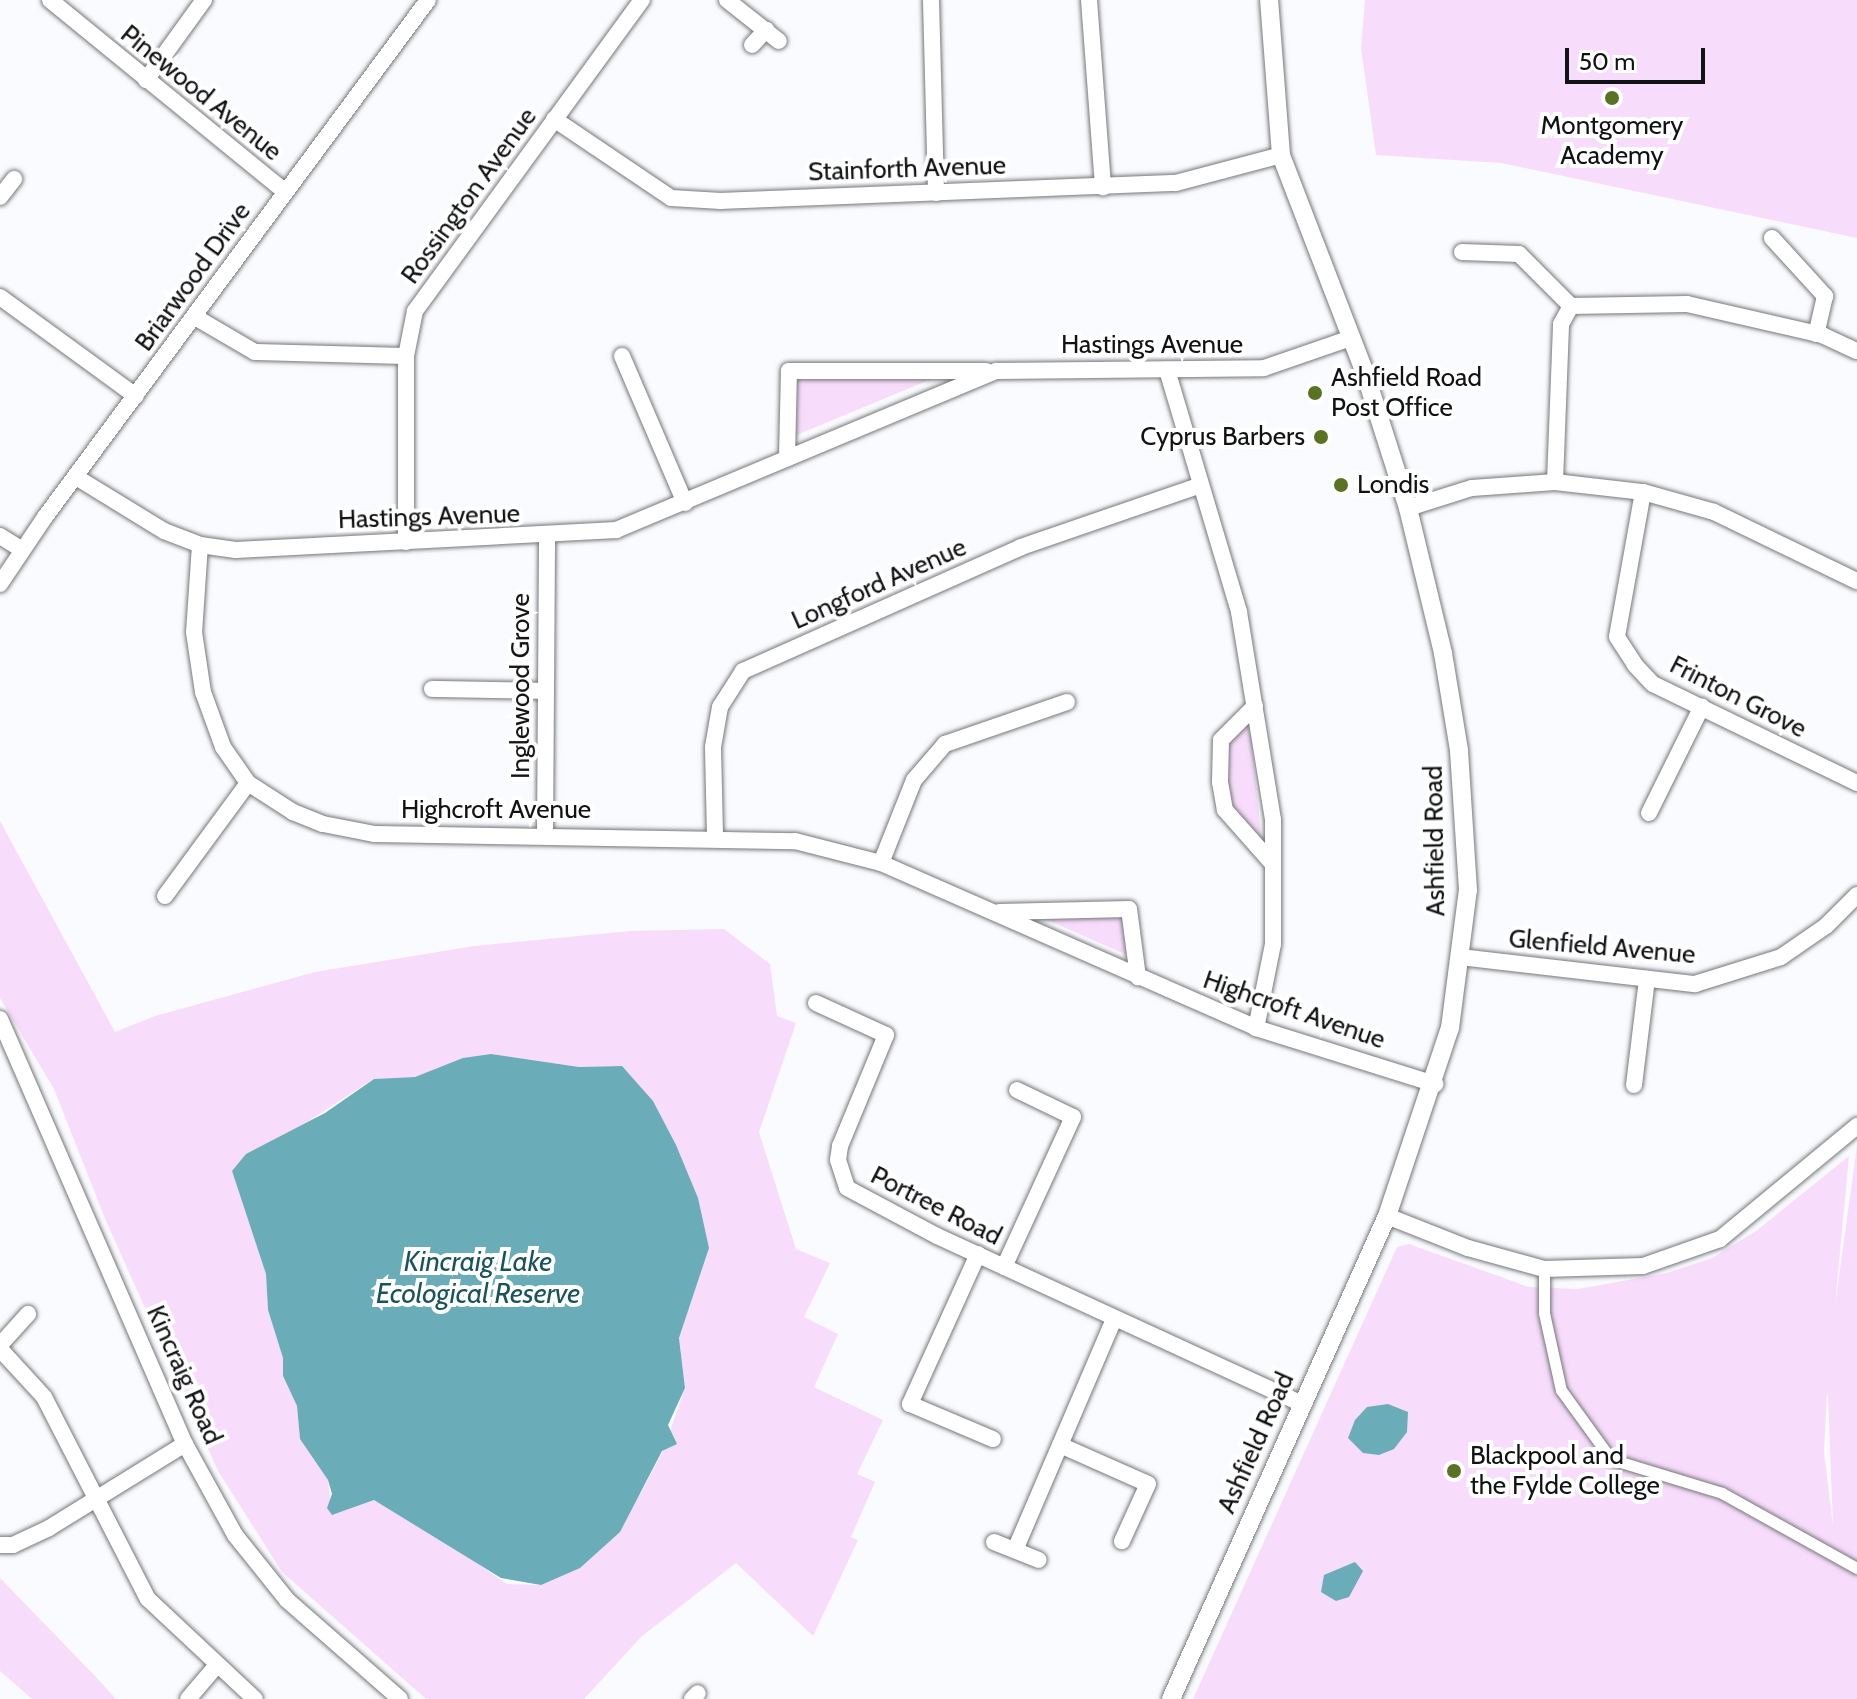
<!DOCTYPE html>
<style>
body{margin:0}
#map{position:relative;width:1857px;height:1699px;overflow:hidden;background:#fafbfe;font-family:Cabin,sans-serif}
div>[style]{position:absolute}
.green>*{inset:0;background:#f8dcfc}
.water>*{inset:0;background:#6aacb7}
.roads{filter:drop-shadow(0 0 2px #76777a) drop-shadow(0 0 2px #76777a)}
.pedestrian>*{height:11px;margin:-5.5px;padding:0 5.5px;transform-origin:5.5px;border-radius:5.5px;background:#fff}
.minor>*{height:16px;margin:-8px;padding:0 8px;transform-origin:8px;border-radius:8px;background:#fff}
.tertiary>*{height:18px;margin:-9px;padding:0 9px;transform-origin:9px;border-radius:9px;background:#fff}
.dots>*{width:22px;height:22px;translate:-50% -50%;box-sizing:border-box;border:4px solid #fff;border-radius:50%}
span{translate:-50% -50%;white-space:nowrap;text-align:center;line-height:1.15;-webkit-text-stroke:8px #fff;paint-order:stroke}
.street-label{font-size:26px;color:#111213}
.poi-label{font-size:26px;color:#111213}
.left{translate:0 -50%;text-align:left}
.right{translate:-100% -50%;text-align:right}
.water-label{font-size:28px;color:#19535b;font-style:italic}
.scale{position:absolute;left:1565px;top:48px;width:140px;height:36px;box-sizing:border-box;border:4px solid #111213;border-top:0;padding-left:10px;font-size:24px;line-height:28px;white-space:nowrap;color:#111213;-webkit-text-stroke:6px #fff;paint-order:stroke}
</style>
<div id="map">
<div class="green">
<div style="clip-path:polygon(1365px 0,1857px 0,1857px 238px,1501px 163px,1376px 155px,1361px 48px)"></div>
<div style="clip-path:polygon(789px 371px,934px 378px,787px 439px)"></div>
<div style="clip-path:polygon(1245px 715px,1251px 736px,1263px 854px,1225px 810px,1221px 740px)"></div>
<div style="clip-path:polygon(evenodd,0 821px,115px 1032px,155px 1016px,315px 972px,474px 946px,631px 931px,724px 929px,770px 964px,777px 1016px,796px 1023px,759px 1132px,796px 1249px,830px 1263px,804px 1317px,838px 1334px,814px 1387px,883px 1420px,857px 1474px,875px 1482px,851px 1537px,858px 1540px,813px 1636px,736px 1563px,641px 1637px,584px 1699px,426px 1699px,282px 1572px,218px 1471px,106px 1221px,54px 1089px,0 998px,0 821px,491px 1054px,579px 1067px,622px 1066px,709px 1248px,679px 1338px,685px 1388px,663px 1451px,641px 1493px,541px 1585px,507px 1584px,417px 1522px,374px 1500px,332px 1515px,328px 1480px,300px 1439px,297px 1406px,283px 1377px,283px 1358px,268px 1310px,266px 1274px,232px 1171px,373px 1079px,415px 1077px,491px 1054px)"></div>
<div style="clip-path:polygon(1129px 909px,1136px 959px,1025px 910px)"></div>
<div style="clip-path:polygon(evenodd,1857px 1146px,1857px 1699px,1193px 1699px,1397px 1247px,1409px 1244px,1529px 1287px,1578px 1289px,1667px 1273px,1712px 1258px,1756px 1231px,1849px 1156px,1835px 1305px,1857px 1146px,1827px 1394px,1828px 1395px,1833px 1526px,1824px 1452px,1827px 1394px)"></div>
<div style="clip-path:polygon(0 1578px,95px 1676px,116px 1699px,32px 1699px,0 1671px)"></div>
</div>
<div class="water">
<div style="clip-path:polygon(491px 1054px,579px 1067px,622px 1066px,653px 1101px,676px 1145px,698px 1198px,709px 1248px,679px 1338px,685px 1388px,668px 1425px,677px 1444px,662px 1451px,620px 1532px,580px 1568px,541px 1585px,501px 1578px,374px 1500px,332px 1515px,327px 1508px,332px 1494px,328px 1480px,300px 1439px,297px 1406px,283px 1376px,283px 1358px,268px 1310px,266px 1274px,232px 1171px,246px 1154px,325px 1113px,374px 1079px,415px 1077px,463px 1058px)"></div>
<div style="clip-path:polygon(1388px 1404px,1408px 1412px,1407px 1432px,1394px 1449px,1379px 1455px,1363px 1453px,1348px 1438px,1355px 1420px,1367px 1407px)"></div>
<div style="clip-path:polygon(1355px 1562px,1363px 1571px,1349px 1597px,1336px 1601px,1321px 1592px,1324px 1575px)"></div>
</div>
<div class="roads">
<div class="pedestrian">
<div style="left:1544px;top:1269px;width:44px;rotate:90deg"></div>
<div style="left:1544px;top:1313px;width:79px;rotate:77.6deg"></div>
<div style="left:1561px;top:1390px;width:85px;rotate:54.1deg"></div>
<div style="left:1611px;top:1459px;width:116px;rotate:17deg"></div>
<div style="left:1722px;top:1493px;width:154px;rotate:29.1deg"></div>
</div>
<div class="minor">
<div style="left:50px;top:0;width:303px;rotate:39.2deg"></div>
<div style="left:727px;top:0;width:66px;rotate:38.3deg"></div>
<div style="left:931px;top:0;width:193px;rotate:88.5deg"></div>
<div style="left:1089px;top:0;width:188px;rotate:85.7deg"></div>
<div style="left:752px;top:45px;width:21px;rotate:-47deg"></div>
<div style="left:146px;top:80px;width:99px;rotate:-54.1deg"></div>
<div style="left:554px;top:119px;width:141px;rotate:34deg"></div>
<div style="left:671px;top:198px;width:50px;rotate:3.4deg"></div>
<div style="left:721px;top:201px;width:455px;rotate:-2.3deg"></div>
<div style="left:1176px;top:183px;width:109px;rotate:-14.9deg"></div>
<div style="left:0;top:197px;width:23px;rotate:-52deg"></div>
<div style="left:1772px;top:238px;width:79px;rotate:47.6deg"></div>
<div style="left:1825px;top:296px;width:39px;rotate:103deg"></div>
<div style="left:1462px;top:252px;width:57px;rotate:2deg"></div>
<div style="left:1519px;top:254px;width:74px;rotate:45deg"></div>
<div style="left:0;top:297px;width:168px;rotate:36.1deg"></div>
<div style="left:195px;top:317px;width:69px;rotate:30.3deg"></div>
<div style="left:255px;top:352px;width:151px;rotate:1.5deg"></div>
<div style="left:622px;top:356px;width:160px;rotate:66.8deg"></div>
<div style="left:1167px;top:370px;width:252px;rotate:73.4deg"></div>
<div style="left:1239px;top:612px;width:211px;rotate:80.7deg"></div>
<div style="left:1273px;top:820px;width:124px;rotate:90deg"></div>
<div style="left:1273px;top:944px;width:86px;rotate:101.4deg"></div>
<div style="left:787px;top:458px;width:87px;rotate:-88.7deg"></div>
<div style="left:789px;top:371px;width:197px"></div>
<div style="left:76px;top:477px;width:103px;rotate:31.5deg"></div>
<div style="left:164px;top:531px;width:39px;rotate:21deg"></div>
<div style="left:200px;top:545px;width:36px;rotate:8deg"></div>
<div style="left:236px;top:550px;width:381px;rotate:-3deg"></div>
<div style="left:616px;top:530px;width:412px;rotate:-22.7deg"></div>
<div style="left:996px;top:371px;width:268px;rotate:-0.6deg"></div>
<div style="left:1264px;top:368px;width:92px;rotate:-19deg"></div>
<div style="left:1555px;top:482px;width:158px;rotate:-87.8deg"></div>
<div style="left:1561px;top:324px;width:21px;rotate:-61deg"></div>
<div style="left:1571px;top:306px;width:116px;rotate:-1deg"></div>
<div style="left:1687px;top:304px;width:139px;rotate:12.9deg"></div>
<div style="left:1822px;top:335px;width:38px;rotate:25deg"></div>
<div style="left:1643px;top:492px;width:147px;rotate:100.2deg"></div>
<div style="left:1617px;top:637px;width:33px;rotate:57deg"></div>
<div style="left:1635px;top:665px;width:26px;rotate:47deg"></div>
<div style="left:1653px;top:684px;width:227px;rotate:25.9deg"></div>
<div style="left:1408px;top:508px;width:67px;rotate:-17.4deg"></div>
<div style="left:1472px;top:488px;width:83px;rotate:-4.1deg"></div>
<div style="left:1555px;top:482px;width:89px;rotate:6.5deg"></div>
<div style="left:1643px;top:492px;width:74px;rotate:15.7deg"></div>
<div style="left:1714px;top:512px;width:159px;rotate:25.8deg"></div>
<div style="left:0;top:536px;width:25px;rotate:32deg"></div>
<div style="left:406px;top:542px;width:186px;rotate:-90deg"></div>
<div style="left:406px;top:356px;width:46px;rotate:-78.7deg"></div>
<div style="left:415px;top:311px;width:385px;rotate:-53.9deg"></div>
<div style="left:200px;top:545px;width:87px;rotate:93.9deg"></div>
<div style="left:194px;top:632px;width:61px;rotate:81.5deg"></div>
<div style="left:203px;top:692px;width:59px;rotate:70deg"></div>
<div style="left:223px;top:747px;width:44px;rotate:55.2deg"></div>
<div style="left:248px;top:783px;width:54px;rotate:32.8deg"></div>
<div style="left:293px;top:812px;width:32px;rotate:22deg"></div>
<div style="left:323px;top:824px;width:53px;rotate:10.9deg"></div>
<div style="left:375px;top:834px;width:420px;rotate:1deg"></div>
<div style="left:795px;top:841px;width:89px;rotate:14.3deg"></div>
<div style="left:881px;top:863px;width:410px;rotate:23.7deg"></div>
<div style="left:1256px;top:1028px;width:188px;rotate:17.4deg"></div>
<div style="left:0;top:584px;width:81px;rotate:-56.1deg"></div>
<div style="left:45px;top:517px;width:643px;rotate:-53.47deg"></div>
<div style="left:432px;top:689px;width:110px;rotate:1deg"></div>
<div style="left:1255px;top:706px;width:48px;rotate:135deg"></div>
<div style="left:1221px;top:740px;width:42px;rotate:91.4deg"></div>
<div style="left:1220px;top:782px;width:28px;rotate:80deg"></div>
<div style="left:1225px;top:810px;width:71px;rotate:48.4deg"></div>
<div style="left:1649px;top:813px;width:119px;rotate:-63.6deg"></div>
<div style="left:545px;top:834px;width:297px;rotate:-89.6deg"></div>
<div style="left:715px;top:836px;width:89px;rotate:-91.3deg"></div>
<div style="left:713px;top:747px;width:41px;rotate:-80.1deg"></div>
<div style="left:720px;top:707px;width:43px;rotate:-57.4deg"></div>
<div style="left:743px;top:671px;width:304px;rotate:-24deg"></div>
<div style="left:1021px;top:547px;width:187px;rotate:-19deg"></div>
<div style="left:881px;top:863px;width:89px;rotate:-68.3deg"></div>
<div style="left:914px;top:780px;width:48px;rotate:-49.3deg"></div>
<div style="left:945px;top:744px;width:129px;rotate:-19deg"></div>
<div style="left:165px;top:896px;width:140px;rotate:-53.7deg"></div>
<div style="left:999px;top:912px;width:130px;rotate:-1.3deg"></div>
<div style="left:1129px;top:909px;width:69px;rotate:82.5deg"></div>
<div style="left:1460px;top:957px;width:237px;rotate:6.6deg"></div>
<div style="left:1695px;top:984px;width:90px;rotate:-17.4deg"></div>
<div style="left:1781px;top:957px;width:55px;rotate:-34.6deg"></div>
<div style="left:1826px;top:926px;width:44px;rotate:-45deg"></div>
<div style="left:816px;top:1003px;width:77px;rotate:24.6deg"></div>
<div style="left:886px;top:1035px;width:120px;rotate:112.5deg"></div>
<div style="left:840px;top:1146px;width:14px;rotate:98deg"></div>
<div style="left:838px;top:1160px;width:29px;rotate:72deg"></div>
<div style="left:847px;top:1188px;width:102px;rotate:28.1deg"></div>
<div style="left:937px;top:1236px;width:402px;rotate:24.7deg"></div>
<div style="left:0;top:1019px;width:464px;rotate:66.5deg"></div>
<div style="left:185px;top:1444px;width:104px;rotate:61.2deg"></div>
<div style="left:235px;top:1535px;width:83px;rotate:51.3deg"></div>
<div style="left:287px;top:1600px;width:150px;rotate:41.2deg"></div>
<div style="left:1634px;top:1085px;width:107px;rotate:-83deg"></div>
<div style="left:1387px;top:1216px;width:87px;rotate:21.6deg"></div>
<div style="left:1468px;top:1248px;width:79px;rotate:15.4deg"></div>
<div style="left:1544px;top:1269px;width:99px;rotate:-1.7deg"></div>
<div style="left:1643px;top:1266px;width:82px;rotate:-19.3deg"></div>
<div style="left:1720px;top:1239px;width:178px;rotate:-39.5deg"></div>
<div style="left:978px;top:1254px;width:165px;rotate:114.4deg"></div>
<div style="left:910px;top:1404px;width:90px;rotate:22.9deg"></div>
<div style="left:1004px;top:1267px;width:165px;rotate:-65.3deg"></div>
<div style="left:1073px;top:1117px;width:62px;rotate:-154.3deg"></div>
<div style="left:0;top:1345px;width:42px;rotate:-47.9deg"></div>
<div style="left:0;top:1349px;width:65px;rotate:47.5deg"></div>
<div style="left:44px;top:1397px;width:227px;rotate:62.8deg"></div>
<div style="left:148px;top:1599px;width:146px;rotate:43.1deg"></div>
<div style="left:1060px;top:1445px;width:96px;rotate:23.9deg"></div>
<div style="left:1148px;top:1484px;width:63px;rotate:114.5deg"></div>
<div style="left:994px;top:1542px;width:48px;rotate:21.8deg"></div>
<div style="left:0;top:1545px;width:13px"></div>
<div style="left:13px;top:1545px;width:40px;rotate:-25deg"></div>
<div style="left:49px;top:1528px;width:160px;rotate:-31.7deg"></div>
<div style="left:1015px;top:1550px;width:251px;rotate:-66.8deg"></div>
<div style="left:188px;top:1699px;width:45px;rotate:-49.5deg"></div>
<div style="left:692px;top:1699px;width:8px;rotate:-45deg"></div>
</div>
<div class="tertiary">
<div style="left:1171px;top:1699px;width:529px;rotate:-65.91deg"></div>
<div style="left:1387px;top:1216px;width:198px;rotate:-71.5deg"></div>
<div style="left:1450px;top:1028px;width:139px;rotate:-82.6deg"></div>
<div style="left:1468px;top:890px;width:140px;rotate:-93.7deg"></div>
<div style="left:1459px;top:750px;width:98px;rotate:-99.4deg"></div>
<div style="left:1443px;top:653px;width:149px;rotate:-103.6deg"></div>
<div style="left:1408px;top:508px;width:142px;rotate:-107.7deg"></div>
<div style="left:1365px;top:373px;width:234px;rotate:-111.1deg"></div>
<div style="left:1281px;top:155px;width:155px;rotate:-94.4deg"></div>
</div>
</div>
<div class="dots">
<div style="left:1612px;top:98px;background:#5b7223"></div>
<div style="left:1315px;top:393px;background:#5b7223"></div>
<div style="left:1321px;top:437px;background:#5b7223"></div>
<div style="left:1341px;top:485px;background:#5b7223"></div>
<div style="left:1454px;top:1471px;background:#5b7223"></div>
</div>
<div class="street-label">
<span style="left:201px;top:93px;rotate:39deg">Pinewood Avenue</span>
<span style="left:907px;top:169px;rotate:-2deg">Stainforth Avenue</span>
<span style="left:469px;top:196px;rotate:-54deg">Rossington Avenue</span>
<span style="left:193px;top:277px;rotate:-54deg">Briarwood Drive</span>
<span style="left:1152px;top:345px">Hastings Avenue</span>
<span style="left:429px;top:517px;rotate:-2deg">Hastings Avenue</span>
<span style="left:879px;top:584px;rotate:-24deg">Longford Avenue</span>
<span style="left:521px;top:686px;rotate:-90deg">Inglewood Grove</span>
<span style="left:1738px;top:697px;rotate:27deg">Frinton Grove</span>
<span style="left:496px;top:810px">Highcroft Avenue</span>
<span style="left:1435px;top:841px;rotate:-91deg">Ashfield Road</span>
<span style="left:1602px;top:947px;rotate:5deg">Glenfield Avenue</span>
<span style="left:1294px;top:1010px;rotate:19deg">Highcroft Avenue</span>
<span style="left:936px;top:1206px;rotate:27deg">Portree Road</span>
<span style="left:184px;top:1375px;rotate:66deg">Kincraig Road</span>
<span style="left:1256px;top:1443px;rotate:-66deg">Ashfield Road</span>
</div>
<div class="poi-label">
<span style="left:1612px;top:141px">Montgomery<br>Academy</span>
<span class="left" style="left:1331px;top:393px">Ashfield Road<br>Post Office</span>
<span class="right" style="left:1305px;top:437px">Cyprus Barbers</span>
<span class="left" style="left:1357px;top:485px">Londis</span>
<span class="left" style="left:1470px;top:1471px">Blackpool and<br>the Fylde College</span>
</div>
<div class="water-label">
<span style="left:478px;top:1277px">Kincraig Lake<br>Ecological Reserve</span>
</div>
<div class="scale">50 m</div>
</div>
